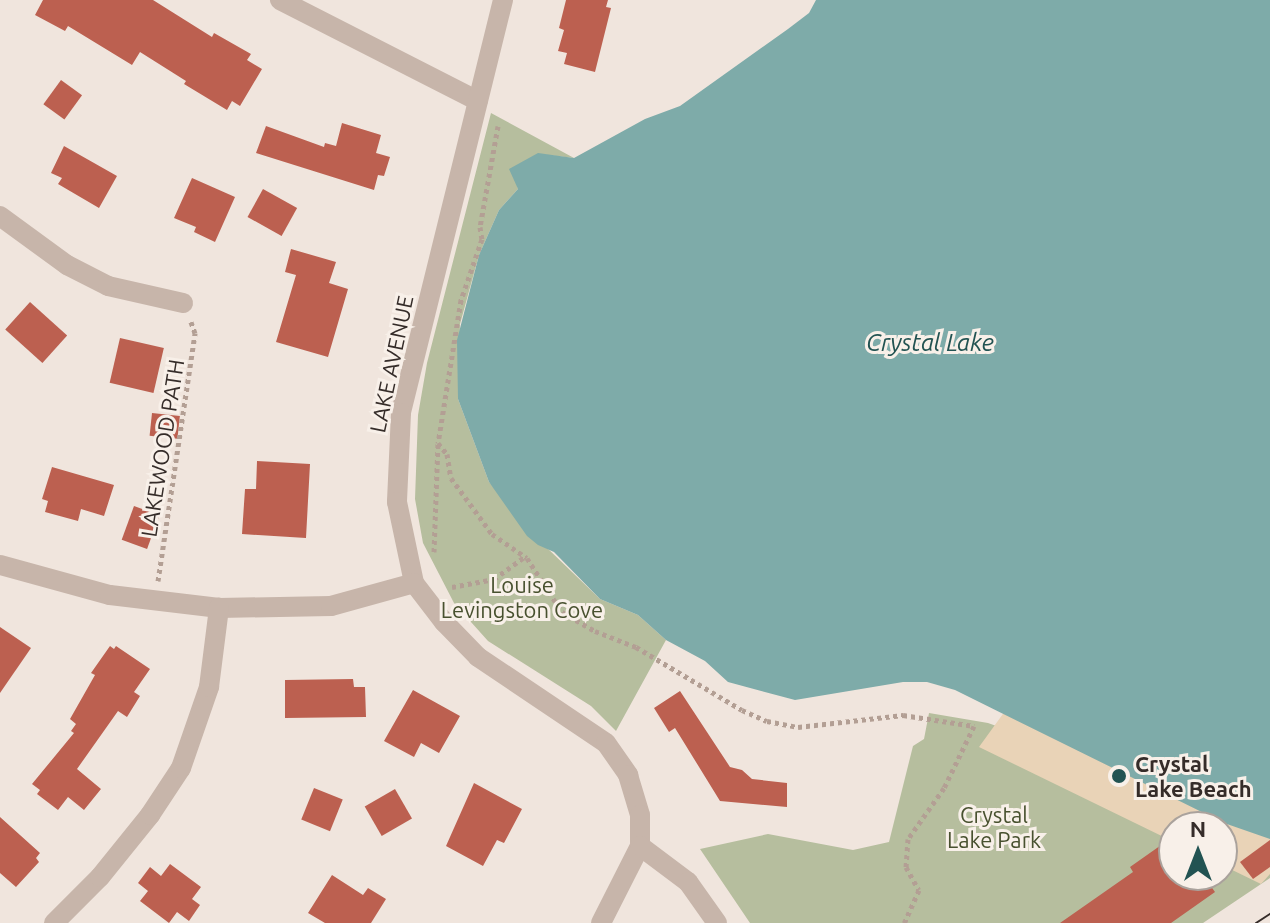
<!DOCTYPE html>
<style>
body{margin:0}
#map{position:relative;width:1270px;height:923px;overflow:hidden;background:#f0e5dd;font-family:Ubuntu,sans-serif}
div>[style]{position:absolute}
.green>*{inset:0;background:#b6be9e}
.sand>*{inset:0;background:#e9d3b7}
.water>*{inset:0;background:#7eaba9}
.building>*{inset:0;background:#bc6050;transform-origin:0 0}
.path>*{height:5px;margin-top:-2.5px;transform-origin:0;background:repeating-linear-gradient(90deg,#b39f94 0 4px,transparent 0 8px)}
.street>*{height:20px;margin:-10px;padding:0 10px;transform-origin:10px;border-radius:10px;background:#c7b5aa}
.tram>*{height:2px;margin:-1px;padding:0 1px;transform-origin:1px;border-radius:1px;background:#352c29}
.dots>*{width:22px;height:22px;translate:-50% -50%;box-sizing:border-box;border:4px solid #f8f0e9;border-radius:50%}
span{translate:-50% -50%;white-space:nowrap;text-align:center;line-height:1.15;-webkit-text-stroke:6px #f8f0e9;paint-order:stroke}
.street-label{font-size:22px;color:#352c29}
.park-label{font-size:22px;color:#48512f}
.poi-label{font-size:22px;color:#352c29;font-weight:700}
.left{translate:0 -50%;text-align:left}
.water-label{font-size:24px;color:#225352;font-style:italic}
.north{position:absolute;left:1158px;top:811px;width:80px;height:80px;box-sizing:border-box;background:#f8f0e9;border:2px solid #aaa29c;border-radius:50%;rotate:0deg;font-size:22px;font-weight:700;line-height:32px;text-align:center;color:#352c29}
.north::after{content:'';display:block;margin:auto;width:28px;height:36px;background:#225352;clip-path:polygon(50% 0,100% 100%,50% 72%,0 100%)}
</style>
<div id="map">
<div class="green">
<div style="clip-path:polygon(491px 113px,574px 158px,538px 154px,514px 167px,518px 189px,499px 210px,479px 255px,460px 324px,458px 399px,489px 482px,544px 545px,600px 599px,638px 615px,666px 640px,616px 731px,591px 706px,488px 641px,454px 603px,423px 543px,415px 499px,418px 415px,427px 363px)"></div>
<div style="clip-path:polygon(evenodd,929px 713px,988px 723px,1055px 747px,1270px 839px,1270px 878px,1203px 923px,750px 923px,700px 849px,768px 834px,853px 850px,889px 842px,913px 746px,924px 739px,929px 713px,1174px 827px,1222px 827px,1222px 875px,1174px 875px,1174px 827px)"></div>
</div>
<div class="sand">
<div style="clip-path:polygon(1013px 700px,1270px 805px,1270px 874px,1261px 884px,1222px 865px,1222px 827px,1174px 827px,1174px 842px,979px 747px)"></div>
</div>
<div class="water">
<div style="clip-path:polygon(816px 0,1270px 0,1270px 839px,1224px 823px,955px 690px,927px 682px,903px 682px,795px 700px,728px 682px,705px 661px,666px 640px,638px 615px,600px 599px,554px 552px,538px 545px,527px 536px,489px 482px,458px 399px,457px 340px,479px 255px,499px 210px,518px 189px,509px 169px,538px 153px,574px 158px,645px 119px,680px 106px,788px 29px,809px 13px)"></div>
</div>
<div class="building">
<div style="clip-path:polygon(43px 0,153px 0,212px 37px,214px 33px,251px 54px,247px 60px,262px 69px,240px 106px,232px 101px,227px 110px,184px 84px,186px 81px,140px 52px,132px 65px,68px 26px,65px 31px,35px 15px)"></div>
<div style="clip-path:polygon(566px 0,608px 0,606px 7px,611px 8px,595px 72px,564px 64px,567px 53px,558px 51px,564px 30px,559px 28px)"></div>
<div style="left:61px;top:80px;width:26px;height:30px;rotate:36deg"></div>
<div style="clip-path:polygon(342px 123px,381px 135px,376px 153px,390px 157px,384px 176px,378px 175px,374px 190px,256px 153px,266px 126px,324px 147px,325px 143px,336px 146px)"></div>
<div style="clip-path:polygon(64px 146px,117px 176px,99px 208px,58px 184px,62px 178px,51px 173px)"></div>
<div style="clip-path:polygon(192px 178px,235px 197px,215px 242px,194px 232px,196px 227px,174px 218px)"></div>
<div style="left:263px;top:189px;width:39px;height:32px;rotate:29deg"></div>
<div style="clip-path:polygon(291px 249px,336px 262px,329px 283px,348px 289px,328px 357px,276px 342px,296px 275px,285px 272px)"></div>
<div style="left:30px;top:302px;width:50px;height:37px;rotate:42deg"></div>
<div style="left:120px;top:338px;width:45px;height:46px;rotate:13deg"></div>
<div style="left:152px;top:413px;width:28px;height:23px;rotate:6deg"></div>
<div style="clip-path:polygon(257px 461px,310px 464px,306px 538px,242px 534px,245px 489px,256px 489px)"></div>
<div style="clip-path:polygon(52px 467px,114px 485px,104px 516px,81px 509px,78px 521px,45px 512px,48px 501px,42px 499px)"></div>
<div style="left:134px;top:506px;width:27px;height:36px;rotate:20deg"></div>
<div style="clip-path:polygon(0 627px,31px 648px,0 693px)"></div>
<div style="clip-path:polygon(110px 646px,114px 649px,116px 646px,150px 669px,134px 692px,140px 696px,127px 717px,118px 711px,77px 769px,101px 789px,84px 810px,68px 797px,58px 810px,37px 794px,40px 790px,32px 784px,74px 733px,71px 731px,76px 724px,70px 719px,95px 675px,91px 673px)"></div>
<div style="clip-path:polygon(353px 679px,354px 687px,365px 687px,366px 717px,285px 718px,285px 680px)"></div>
<div style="clip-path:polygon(413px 690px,460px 716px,439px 753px,421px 743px,414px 757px,384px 741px)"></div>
<div style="clip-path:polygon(680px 691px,730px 767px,742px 770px,752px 779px,787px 783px,787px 807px,720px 801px,675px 728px,669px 732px,654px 708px)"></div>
<div style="clip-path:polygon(474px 783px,522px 809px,504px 843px,497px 840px,483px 866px,446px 846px)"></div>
<div style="left:314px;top:788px;width:31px;height:34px;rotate:22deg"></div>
<div style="left:395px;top:789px;width:34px;height:35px;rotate:60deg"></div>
<div style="clip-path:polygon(0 817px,40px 853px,36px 858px,39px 862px,16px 887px,0 873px)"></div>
<div style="clip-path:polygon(1174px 836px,1174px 875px,1203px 875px,1215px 892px,1171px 923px,1060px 923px,1133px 872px,1130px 867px)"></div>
<div style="clip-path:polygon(1270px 840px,1270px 867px,1253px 879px,1240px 862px)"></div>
<div style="clip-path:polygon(170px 864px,201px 887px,192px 899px,200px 905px,189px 921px,177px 912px,169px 923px,140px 901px,148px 891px,138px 883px,150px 867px,161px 876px)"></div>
<div style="clip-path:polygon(332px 875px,363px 895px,368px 888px,386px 899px,371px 923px,325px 923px,308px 913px)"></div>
</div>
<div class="path">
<div style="left:498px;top:126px;width:103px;rotate:100.1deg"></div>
<div style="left:480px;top:227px;width:12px;rotate:81deg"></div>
<div style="left:482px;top:239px;width:65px;rotate:109deg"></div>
<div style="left:461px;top:300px;width:145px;rotate:99.1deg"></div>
<div style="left:438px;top:443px;width:14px;rotate:51deg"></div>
<div style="left:447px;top:454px;width:24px;rotate:81deg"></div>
<div style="left:451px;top:478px;width:69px;rotate:53.8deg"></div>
<div style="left:492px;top:534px;width:42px;rotate:34.4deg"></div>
<div style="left:527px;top:558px;width:64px;rotate:57.1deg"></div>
<div style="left:562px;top:612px;width:38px;rotate:30deg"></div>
<div style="left:595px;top:631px;width:44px;rotate:21.3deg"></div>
<div style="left:636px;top:647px;width:123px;rotate:30.7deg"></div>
<div style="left:742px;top:710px;width:27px;rotate:24deg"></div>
<div style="left:767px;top:721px;width:32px;rotate:11deg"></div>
<div style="left:798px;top:727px;width:106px;rotate:-6.5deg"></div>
<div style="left:903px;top:715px;width:72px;rotate:8.8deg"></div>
<div style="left:974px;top:726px;width:69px;rotate:115.8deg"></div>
<div style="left:944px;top:788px;width:62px;rotate:125.2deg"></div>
<div style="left:908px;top:839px;width:28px;rotate:94deg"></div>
<div style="left:906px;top:867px;width:26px;rotate:61deg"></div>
<div style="left:919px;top:890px;width:36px;rotate:114deg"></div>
<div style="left:434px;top:552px;width:109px;rotate:-87.9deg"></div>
<div style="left:158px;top:581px;width:251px;rotate:-81.5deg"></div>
<div style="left:195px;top:333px;width:12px;rotate:-110deg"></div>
<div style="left:452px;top:587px;width:43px;rotate:-10.8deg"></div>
<div style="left:494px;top:579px;width:37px;rotate:-36deg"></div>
</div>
<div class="street">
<div style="left:280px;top:0;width:222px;rotate:27deg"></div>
<div style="left:503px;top:0;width:425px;rotate:103.9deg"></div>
<div style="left:401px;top:413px;width:89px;rotate:92.6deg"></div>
<div style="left:397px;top:502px;width:83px;rotate:78.1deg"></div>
<div style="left:414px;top:583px;width:49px;rotate:52.4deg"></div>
<div style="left:444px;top:622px;width:49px;rotate:45.8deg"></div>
<div style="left:478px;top:657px;width:154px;rotate:33.9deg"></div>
<div style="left:606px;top:743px;width:39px;rotate:55deg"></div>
<div style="left:628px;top:775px;width:42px;rotate:73.3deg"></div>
<div style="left:640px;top:815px;width:31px;rotate:90deg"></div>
<div style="left:640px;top:846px;width:86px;rotate:116.9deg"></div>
<div style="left:0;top:216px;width:83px;rotate:36.2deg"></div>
<div style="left:67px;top:265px;width:46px;rotate:27.1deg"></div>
<div style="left:108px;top:286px;width:77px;rotate:12.8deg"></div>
<div style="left:0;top:565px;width:114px;rotate:15.3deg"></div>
<div style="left:110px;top:595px;width:110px;rotate:6.8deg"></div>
<div style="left:219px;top:608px;width:112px;rotate:-1deg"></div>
<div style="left:331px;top:606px;width:86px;rotate:-15.5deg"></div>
<div style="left:640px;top:846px;width:60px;rotate:36.9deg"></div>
<div style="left:688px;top:882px;width:50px;rotate:54.7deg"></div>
<div style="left:54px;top:923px;width:65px;rotate:-45deg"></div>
<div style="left:100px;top:877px;width:80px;rotate:-51.1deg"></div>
<div style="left:150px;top:815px;width:56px;rotate:-56.6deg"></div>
<div style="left:181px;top:768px;width:86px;rotate:-70.9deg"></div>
<div style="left:209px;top:687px;width:80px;rotate:-82.8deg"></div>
</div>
<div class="tram">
<div style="left:1256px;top:923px;width:17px;rotate:-33deg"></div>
</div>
<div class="dots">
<div style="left:1119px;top:776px;background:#225352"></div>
</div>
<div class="street-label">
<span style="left:391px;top:364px;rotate:-78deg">LAKE AVENUE</span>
<span style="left:162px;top:448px;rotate:-81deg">LAKEWOOD PATH</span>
</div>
<div class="park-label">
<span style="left:522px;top:597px">Louise<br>Levingston Cove</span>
<span style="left:994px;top:827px">Crystal<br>Lake Park</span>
</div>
<div class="poi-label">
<span class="left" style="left:1135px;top:776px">Crystal<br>Lake Beach</span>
</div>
<div class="water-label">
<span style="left:930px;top:343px">Crystal Lake</span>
</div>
<div class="north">N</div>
</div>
